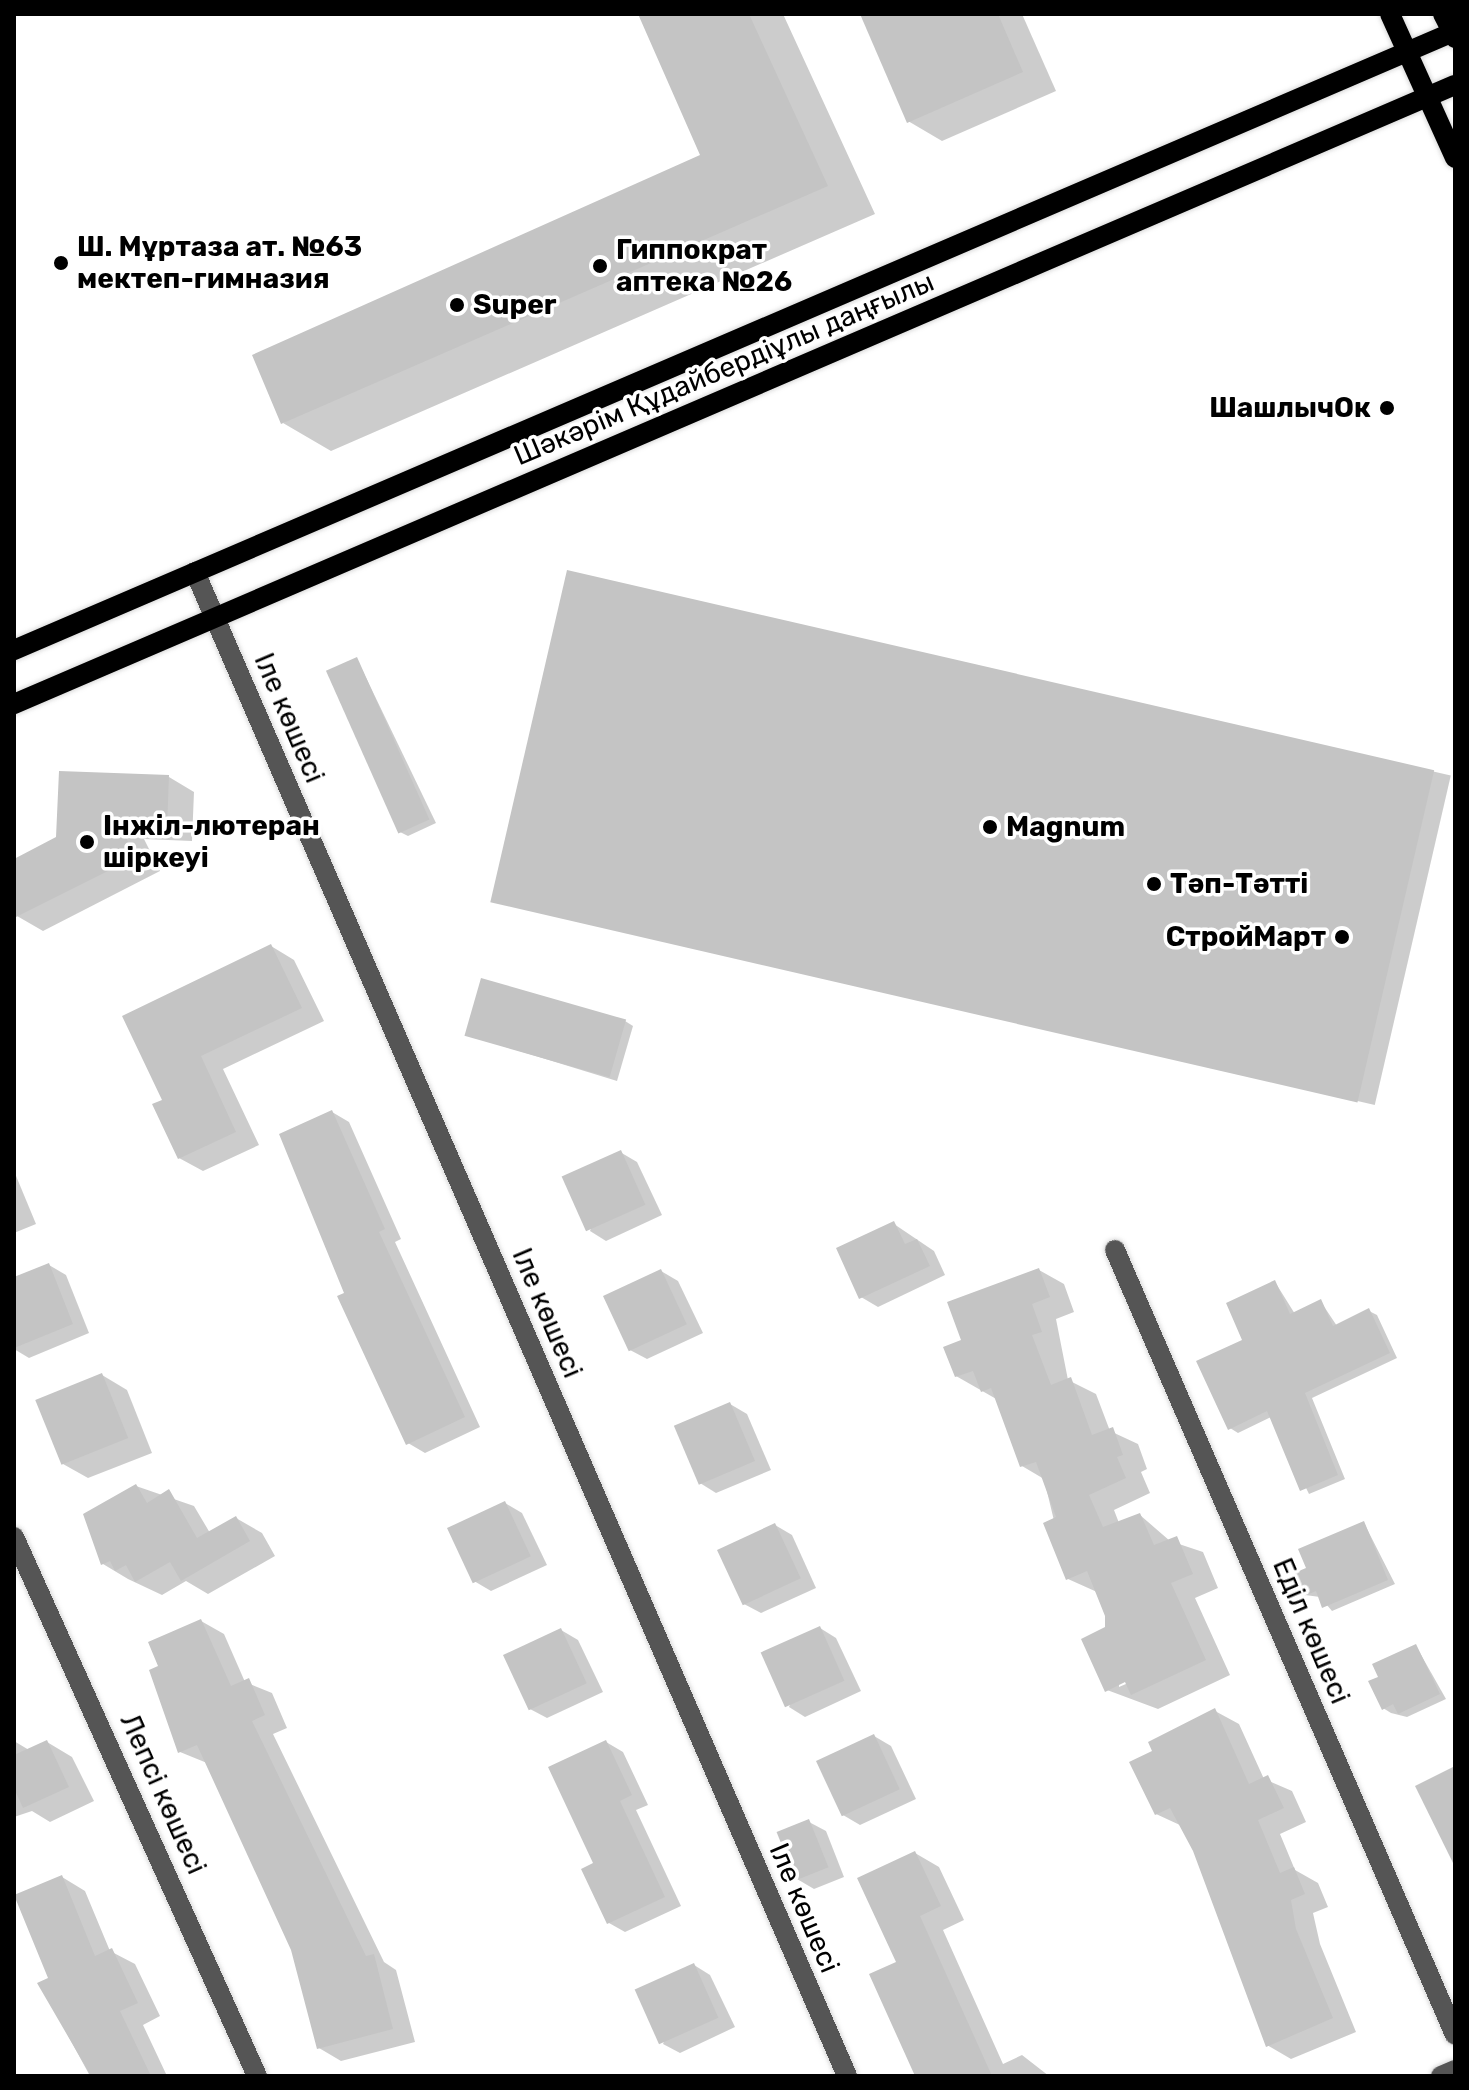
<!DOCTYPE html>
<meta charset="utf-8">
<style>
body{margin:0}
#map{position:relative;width:1469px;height:2090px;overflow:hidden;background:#fff;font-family:Rubik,sans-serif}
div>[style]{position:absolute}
.shadow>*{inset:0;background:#0003;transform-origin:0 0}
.building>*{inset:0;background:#c4c4c4;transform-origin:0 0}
.roads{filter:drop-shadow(0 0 2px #dbdbdb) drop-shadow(0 0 2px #dbdbdb)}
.minor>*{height:20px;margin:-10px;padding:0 10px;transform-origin:10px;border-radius:10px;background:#555}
.major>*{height:20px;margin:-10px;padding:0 10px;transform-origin:10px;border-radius:10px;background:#000}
.dots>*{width:22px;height:22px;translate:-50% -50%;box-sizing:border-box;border:4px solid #fff;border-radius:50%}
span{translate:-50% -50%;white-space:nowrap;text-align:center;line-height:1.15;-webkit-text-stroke:7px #fff;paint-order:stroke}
.poi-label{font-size:28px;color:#000;font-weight:700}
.left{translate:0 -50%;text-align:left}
.right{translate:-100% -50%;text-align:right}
.street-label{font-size:28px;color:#000}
.frame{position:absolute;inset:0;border:16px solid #000;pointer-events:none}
</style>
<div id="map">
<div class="shadow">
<div style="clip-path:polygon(640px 14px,783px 14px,875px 214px,331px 451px,283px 423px,703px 156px)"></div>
<div style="clip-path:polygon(862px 14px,1022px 14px,1056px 91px,942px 141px,908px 121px)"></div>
<div style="left:569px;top:572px;width:905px;height:338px;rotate:13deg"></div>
<div style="clip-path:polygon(357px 659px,436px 823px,408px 836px,400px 832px)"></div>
<div style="clip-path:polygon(169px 777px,194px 792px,192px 841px,144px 839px,160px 871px,43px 931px,17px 916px,14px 861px)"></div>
<div style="clip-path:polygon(271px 946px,294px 960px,324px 1021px,223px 1069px,259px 1145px,203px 1171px,179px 1158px,165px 1100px)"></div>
<div style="clip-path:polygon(625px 1021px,633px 1026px,617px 1081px,467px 1035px)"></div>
<div style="clip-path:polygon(332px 1112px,349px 1122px,401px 1239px,395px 1242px,480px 1427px,425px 1453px,408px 1443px,346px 1294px)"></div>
<div style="clip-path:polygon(620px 1152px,637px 1162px,662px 1215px,606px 1241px,590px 1231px)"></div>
<div style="clip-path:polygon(14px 1171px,36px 1224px,14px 1233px)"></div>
<div style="clip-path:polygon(894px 1224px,934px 1251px,945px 1275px,878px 1307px,861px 1297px)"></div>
<div style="clip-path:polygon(49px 1265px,66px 1275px,89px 1333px,29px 1358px,14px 1349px,14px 1279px)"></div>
<div style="clip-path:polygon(evenodd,1039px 1270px,1064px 1284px,1074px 1312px,1056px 1319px,1068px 1380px,1096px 1394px,1110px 1431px,1138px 1444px,1147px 1469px,1141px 1472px,1150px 1493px,1114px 1510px,1119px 1523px,1140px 1515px,1170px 1541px,1203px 1552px,1218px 1588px,1195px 1598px,1230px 1675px,1158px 1709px,1107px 1690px,1107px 1616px,1097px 1592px,1068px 1579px,1044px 1479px,1022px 1466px,998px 1400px,956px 1376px,964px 1341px,1039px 1270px,1135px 1680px,1119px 1687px,1119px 1683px,1135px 1680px)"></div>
<div style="clip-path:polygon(661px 1271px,678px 1281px,703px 1333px,647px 1359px,630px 1350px)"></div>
<div style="clip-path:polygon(1275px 1282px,1295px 1314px,1321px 1302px,1337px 1326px,1369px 1311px,1377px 1315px,1397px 1358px,1312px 1398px,1345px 1479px,1309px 1494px,1271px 1417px,1238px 1433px,1230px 1428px,1245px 1341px)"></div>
<div style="clip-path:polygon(102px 1375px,127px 1390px,152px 1453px,88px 1478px,63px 1464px)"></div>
<div style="clip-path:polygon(730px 1404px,747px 1414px,771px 1470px,716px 1493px,700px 1483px)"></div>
<div style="clip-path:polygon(136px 1486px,194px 1506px,210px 1533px,236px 1518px,262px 1533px,275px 1556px,208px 1594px,186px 1581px,162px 1595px,128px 1579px,103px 1564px)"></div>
<div style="clip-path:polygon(505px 1503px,522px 1513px,547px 1565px,491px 1591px,474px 1581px)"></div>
<div style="clip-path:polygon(1364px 1523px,1395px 1584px,1332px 1611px,1320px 1597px,1305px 1595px,1309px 1569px)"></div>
<div style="clip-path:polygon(775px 1525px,792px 1535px,816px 1588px,761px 1613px,744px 1604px)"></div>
<div style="clip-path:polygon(201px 1621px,224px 1634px,245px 1682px,272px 1693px,287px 1728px,273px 1734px,384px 1962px,396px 1970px,415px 2042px,341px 2061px,319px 2048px,293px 1949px,207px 1763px,180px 1752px,160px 1667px)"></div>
<div style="clip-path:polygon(820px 1628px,836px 1638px,861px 1691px,805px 1717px,789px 1707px)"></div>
<div style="clip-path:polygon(561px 1630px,578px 1640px,603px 1692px,547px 1718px,530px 1709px)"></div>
<div style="clip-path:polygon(1416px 1646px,1446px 1699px,1407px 1717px,1391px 1713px,1383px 1708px,1381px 1678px)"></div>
<div style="clip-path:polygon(1215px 1711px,1239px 1724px,1264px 1779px,1292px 1791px,1306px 1822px,1280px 1834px,1295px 1870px,1318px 1883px,1328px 1907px,1313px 1913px,1320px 1944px,1356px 2032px,1291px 2059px,1267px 2045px,1195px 1850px,1182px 1826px,1156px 1814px,1155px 1752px)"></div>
<div style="clip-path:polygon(874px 1736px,891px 1746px,916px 1799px,860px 1825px,843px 1815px)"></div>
<div style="clip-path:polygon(14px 1741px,29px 1750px,47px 1742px,72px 1757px,94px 1801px,50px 1822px,32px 1811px,14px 1817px)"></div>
<div style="clip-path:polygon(606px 1742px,623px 1752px,648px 1805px,636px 1810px,681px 1906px,625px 1932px,609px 1923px,595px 1864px)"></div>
<div style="clip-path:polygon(809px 1822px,826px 1831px,844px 1877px,814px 1889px,797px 1879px)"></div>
<div style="clip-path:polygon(915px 1853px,939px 1867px,964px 1920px,943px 1930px,1003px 2064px,1022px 2055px,1049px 2076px,931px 2076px,899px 1963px)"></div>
<div style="clip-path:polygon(62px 1877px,85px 1891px,110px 1951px,135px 1964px,160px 2016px,143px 2025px,167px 2076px,90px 2076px,40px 1984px,50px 1979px)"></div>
<div style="clip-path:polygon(694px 1965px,710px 1975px,735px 2027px,680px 2053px,663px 2044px)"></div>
</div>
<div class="building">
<div style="clip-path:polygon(638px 14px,749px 14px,828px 186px,281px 424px,252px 355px,700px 155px)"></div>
<div style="clip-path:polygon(860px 14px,998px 14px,1023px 72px,907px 123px)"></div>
<div style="left:567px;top:570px;width:890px;height:341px;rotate:13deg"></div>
<div style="left:357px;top:657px;width:178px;height:34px;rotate:66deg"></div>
<div style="clip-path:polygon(59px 771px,169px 775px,167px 828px,120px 826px,136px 857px,14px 918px,14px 859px,56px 837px)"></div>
<div style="clip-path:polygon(271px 944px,302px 1008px,201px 1056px,236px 1132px,178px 1159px,152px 1104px,162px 1100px,122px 1016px)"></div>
<div style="left:481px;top:978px;width:151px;height:60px;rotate:16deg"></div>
<div style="clip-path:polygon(332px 1110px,385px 1229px,379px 1232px,465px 1417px,406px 1445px,337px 1296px,344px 1293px,279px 1134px)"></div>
<div style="left:621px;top:1150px;width:60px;height:65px;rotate:66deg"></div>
<div style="clip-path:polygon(894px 1221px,905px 1244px,917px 1239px,930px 1266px,859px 1299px,836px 1248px)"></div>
<div style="clip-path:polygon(49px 1263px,73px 1324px,14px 1348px,14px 1277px)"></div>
<div style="clip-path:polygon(1039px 1268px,1050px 1297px,1032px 1304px,1042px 1332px,1032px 1335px,1051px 1385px,1071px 1377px,1092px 1435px,1113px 1427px,1123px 1455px,1117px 1457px,1126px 1478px,1089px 1495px,1103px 1527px,1140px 1513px,1154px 1545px,1177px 1536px,1193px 1574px,1171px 1583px,1206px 1660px,1131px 1695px,1125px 1682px,1105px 1692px,1081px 1639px,1105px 1627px,1105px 1616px,1087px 1571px,1066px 1580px,1043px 1523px,1056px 1517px,1036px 1462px,1020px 1467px,991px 1388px,981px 1392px,973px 1371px,955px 1377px,943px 1347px,961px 1340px,947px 1302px)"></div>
<div style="left:661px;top:1269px;width:61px;height:64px;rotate:65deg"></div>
<div style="clip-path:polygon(1275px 1280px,1290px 1314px,1321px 1299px,1333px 1326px,1369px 1308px,1390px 1353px,1305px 1393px,1338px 1475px,1300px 1491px,1267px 1411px,1228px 1430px,1196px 1361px,1242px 1340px,1226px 1303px)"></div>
<div style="left:102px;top:1373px;width:70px;height:72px;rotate:68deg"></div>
<div style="left:730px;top:1402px;width:64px;height:61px;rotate:67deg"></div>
<div style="clip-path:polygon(136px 1484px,147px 1503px,169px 1489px,197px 1538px,236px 1516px,250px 1541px,181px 1581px,170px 1562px,135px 1582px,126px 1565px,115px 1571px,110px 1561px,101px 1565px,83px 1514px)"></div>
<div style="left:505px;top:1501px;width:61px;height:64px;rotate:65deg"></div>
<div style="clip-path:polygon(1364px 1521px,1388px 1580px,1322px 1608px,1316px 1591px,1304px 1596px,1294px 1573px,1306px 1568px,1298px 1549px)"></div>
<div style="left:775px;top:1523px;width:61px;height:64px;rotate:65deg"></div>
<div style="clip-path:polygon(201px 1619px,231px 1686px,249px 1678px,265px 1715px,252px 1721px,366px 1956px,374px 1954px,393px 2029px,317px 2049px,291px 1950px,197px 1745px,178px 1753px,149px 1670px,158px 1666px,148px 1642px)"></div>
<div style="left:820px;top:1626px;width:60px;height:65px;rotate:66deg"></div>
<div style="left:561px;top:1628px;width:61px;height:64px;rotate:65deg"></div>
<div style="clip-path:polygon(1416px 1644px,1440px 1694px,1398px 1714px,1393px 1704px,1382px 1710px,1368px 1681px,1378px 1677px,1372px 1664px)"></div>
<div style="clip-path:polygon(1215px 1708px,1249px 1784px,1268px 1775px,1284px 1808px,1258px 1820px,1280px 1873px,1294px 1867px,1305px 1894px,1291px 1900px,1296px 1929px,1333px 2018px,1266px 2047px,1193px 1851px,1170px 1808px,1155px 1815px,1129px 1762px,1152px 1751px,1148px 1742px)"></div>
<div style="left:874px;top:1734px;width:61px;height:64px;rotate:65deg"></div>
<div style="clip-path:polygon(47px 1740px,69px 1787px,23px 1808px,14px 1788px,14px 1755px)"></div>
<div style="clip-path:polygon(606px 1740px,632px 1795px,620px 1801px,665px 1897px,607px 1924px,581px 1869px,593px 1863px,548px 1767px)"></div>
<div style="clip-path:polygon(1455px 1766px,1455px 1867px,1415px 1786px)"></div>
<div style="left:809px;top:1819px;width:52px;height:35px;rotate:68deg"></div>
<div style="clip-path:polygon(915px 1851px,941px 1906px,920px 1916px,992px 2076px,915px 2076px,869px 1974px,896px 1962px,857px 1878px)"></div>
<div style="clip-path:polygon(62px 1875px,95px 1956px,112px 1948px,138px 2003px,120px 2011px,151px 2076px,91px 2076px,37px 1983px,48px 1978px,14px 1895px)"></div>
<div style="left:694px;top:1963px;width:60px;height:65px;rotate:66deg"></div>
</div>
<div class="roads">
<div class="minor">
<div style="left:195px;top:572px;width:1639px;rotate:66.56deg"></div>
<div style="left:1115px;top:1250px;width:855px;rotate:66.58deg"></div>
<div style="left:14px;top:1537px;width:591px;rotate:65.73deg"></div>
<div style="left:1441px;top:2076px;width:15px;rotate:-23deg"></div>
</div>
<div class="major">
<div style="left:1390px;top:14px;width:158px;rotate:65.7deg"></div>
<div style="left:1443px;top:14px;width:27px;rotate:63deg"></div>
<div style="left:14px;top:650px;width:1566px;rotate:-23.24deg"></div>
<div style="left:14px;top:704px;width:1568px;rotate:-23.25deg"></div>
</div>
</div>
<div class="dots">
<div style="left:61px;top:263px;background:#000"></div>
<div style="left:600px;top:266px;background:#000"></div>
<div style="left:457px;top:305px;background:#000"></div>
<div style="left:1387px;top:408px;background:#000"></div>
<div style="left:990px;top:827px;background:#000"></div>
<div style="left:87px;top:842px;background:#000"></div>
<div style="left:1154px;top:884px;background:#000"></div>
<div style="left:1342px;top:937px;background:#000"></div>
</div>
<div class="poi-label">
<span class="left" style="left:77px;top:263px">Ш. Мұртаза ат. №63<br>мектеп-гимназия</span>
<span class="left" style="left:616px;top:266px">Гиппократ<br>аптека №26</span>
<span class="left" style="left:473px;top:305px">Super</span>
<span class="right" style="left:1371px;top:408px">ШашлычОк</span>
<span class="left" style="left:103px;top:842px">Інжіл-лютеран<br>шіркеуі</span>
<span class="left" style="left:1006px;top:827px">Magnum</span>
<span class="left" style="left:1170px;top:884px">Тәп-Тәтті</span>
<span class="right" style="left:1326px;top:937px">СтройМарт</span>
</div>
<div class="street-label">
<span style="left:724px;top:369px;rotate:-23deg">Шәкәрім Құдайбердіұлы даңғылы</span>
<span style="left:289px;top:718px;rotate:67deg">Іле көшесі</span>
<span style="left:547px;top:1313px;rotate:67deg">Іле көшесі</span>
<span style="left:1311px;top:1631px;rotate:67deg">Еділ көшесі</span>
<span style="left:163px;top:1794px;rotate:66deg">Лепсі көшесі</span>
<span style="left:804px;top:1908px;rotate:67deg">Іле көшесі</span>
</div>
<div class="frame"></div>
</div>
